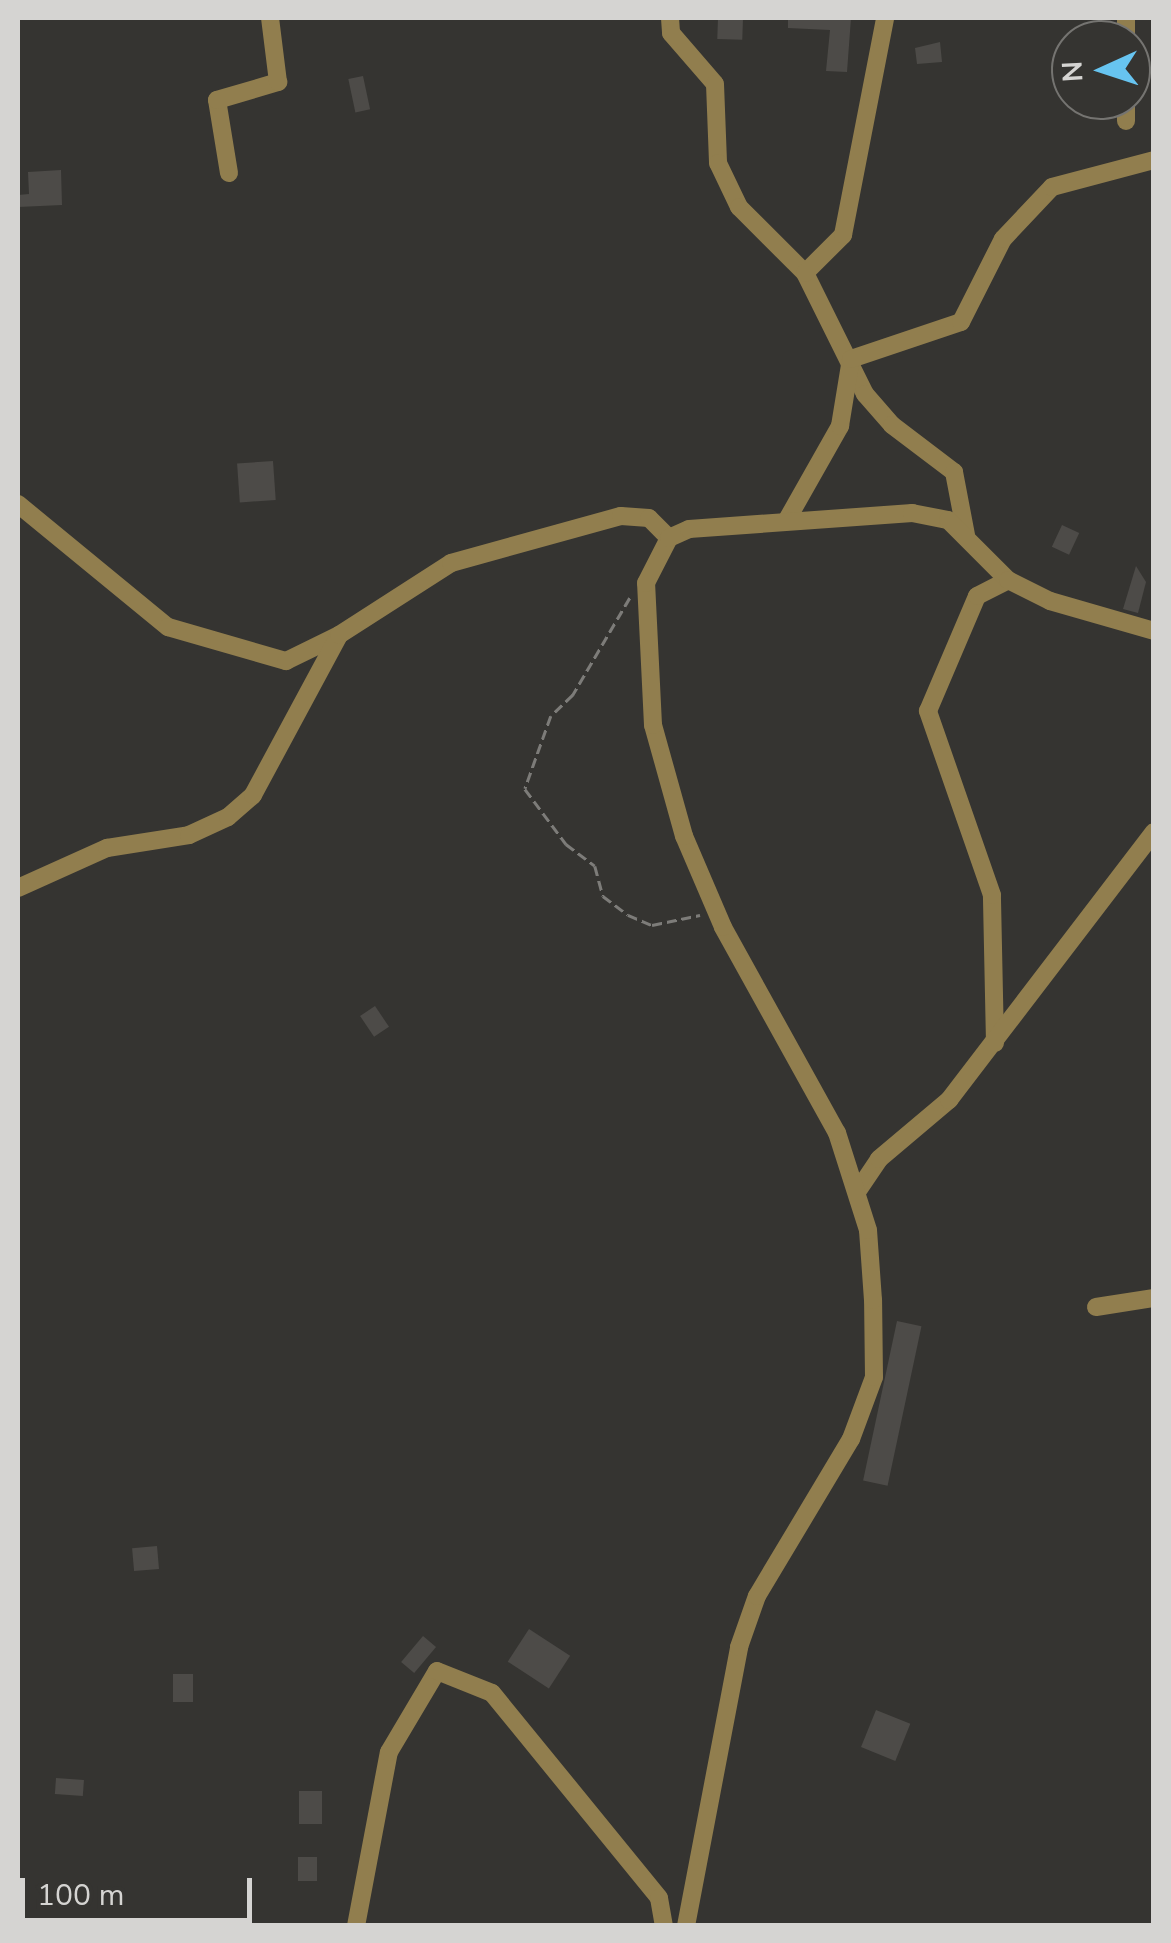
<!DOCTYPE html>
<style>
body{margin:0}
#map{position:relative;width:1171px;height:1943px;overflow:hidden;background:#353431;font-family:"Nunito Sans",sans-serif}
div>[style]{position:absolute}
.building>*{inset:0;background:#4d4b48;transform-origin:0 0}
.path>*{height:2.5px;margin-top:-1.25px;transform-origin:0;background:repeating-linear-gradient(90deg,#7d7c79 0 10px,transparent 0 15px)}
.street>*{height:18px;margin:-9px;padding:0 9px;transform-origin:9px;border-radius:9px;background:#917e4e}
span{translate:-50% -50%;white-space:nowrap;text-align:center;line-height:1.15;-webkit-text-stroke:10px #353431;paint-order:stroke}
.frame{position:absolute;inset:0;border:20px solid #d5d4d2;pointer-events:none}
.north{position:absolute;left:1051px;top:20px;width:100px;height:100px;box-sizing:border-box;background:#353431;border:2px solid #757471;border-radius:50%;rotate:267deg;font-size:28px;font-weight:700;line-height:40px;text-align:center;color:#d5d4d2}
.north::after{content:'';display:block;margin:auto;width:35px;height:45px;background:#67c4f0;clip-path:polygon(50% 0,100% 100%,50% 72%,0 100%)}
.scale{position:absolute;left:20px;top:1878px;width:232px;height:45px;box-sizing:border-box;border:5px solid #d5d4d2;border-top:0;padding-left:12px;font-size:30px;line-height:35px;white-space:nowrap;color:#d5d4d2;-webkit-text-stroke:8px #353431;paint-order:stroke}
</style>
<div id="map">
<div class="building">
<div style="left:718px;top:18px;width:25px;height:21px;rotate:2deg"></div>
<div style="clip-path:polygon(788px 18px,851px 18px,847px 72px,826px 71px,830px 30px,788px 28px)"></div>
<div style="clip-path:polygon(940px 42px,942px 62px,917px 64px,915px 48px)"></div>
<div style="left:363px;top:76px;width:34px;height:15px;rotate:78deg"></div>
<div style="clip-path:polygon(61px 170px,62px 205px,18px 207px,18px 195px,29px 194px,28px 172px)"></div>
<div style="left:273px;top:461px;width:39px;height:36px;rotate:86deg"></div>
<div style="left:1062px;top:525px;width:19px;height:24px;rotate:25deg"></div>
<div style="clip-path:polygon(1136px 566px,1146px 582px,1138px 613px,1123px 609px)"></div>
<div style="left:375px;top:1006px;width:25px;height:18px;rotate:56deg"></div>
<div style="left:897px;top:1321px;width:25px;height:163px;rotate:12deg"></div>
<div style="left:157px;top:1546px;width:23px;height:25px;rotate:85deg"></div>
<div style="left:529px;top:1629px;width:49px;height:39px;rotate:33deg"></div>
<div style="left:423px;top:1636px;width:17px;height:34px;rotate:40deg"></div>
<div style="left:173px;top:1674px;width:20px;height:28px"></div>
<div style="left:876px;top:1710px;width:37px;height:40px;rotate:22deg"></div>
<div style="left:56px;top:1778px;width:28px;height:16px;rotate:4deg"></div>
<div style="left:299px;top:1791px;width:23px;height:33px"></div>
<div style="left:298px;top:1857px;width:19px;height:24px"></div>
</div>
<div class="path">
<div style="left:630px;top:598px;width:113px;rotate:120.4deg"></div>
<div style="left:573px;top:695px;width:30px;rotate:136deg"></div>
<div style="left:551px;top:716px;width:77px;rotate:109.6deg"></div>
<div style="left:525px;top:789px;width:69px;rotate:53.3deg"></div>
<div style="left:566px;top:844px;width:36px;rotate:37deg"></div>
<div style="left:595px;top:866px;width:31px;rotate:75deg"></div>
<div style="left:603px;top:896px;width:31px;rotate:37deg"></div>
<div style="left:628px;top:915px;width:26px;rotate:23deg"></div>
<div style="left:652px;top:925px;width:49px;rotate:-11.8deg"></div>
</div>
<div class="street">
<div style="left:670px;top:18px;width:15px;rotate:86deg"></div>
<div style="left:671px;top:33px;width:67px;rotate:49.2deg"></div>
<div style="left:715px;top:84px;width:79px;rotate:87.8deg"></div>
<div style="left:718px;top:163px;width:49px;rotate:64.5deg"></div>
<div style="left:739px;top:207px;width:93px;rotate:45deg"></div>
<div style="left:805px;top:273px;width:135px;rotate:63.6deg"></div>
<div style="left:865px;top:394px;width:41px;rotate:48.9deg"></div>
<div style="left:892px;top:425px;width:78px;rotate:37.2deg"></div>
<div style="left:954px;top:472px;width:64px;rotate:79.2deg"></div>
<div style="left:1126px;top:40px;width:22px;rotate:-90deg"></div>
<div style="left:1126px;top:121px;width:21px;rotate:-90deg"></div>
<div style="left:229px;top:173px;width:74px;rotate:-99.3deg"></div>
<div style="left:217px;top:100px;width:64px;rotate:-16.4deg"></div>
<div style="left:278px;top:82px;width:64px;rotate:-97.1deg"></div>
<div style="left:805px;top:273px;width:54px;rotate:-45deg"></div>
<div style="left:843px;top:235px;width:221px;rotate:-79deg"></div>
<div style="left:18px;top:504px;width:194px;rotate:39.4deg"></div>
<div style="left:168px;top:627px;width:123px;rotate:16.1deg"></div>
<div style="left:286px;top:661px;width:59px;rotate:-26.1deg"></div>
<div style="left:788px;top:518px;width:106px;rotate:-60.5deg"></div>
<div style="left:840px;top:426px;width:68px;rotate:-80.7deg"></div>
<div style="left:851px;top:359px;width:116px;rotate:-18.6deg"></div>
<div style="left:961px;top:322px;width:93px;rotate:-63.2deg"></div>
<div style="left:1003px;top:239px;width:71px;rotate:-46.7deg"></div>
<div style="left:1052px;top:187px;width:106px;rotate:-14.8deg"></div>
<div style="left:18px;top:888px;width:98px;rotate:-24.2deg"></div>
<div style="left:107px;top:848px;width:83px;rotate:-9deg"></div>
<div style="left:189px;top:835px;width:43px;rotate:-24.8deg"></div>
<div style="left:228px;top:817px;width:33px;rotate:-41deg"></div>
<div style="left:253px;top:795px;width:182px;rotate:-61.7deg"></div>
<div style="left:339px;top:635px;width:133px;rotate:-32.7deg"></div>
<div style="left:451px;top:563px;width:176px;rotate:-15.5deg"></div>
<div style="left:621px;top:516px;width:28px;rotate:4deg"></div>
<div style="left:649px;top:518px;width:28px;rotate:45deg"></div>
<div style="left:995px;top:1043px;width:148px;rotate:-91.2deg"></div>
<div style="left:992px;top:895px;width:195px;rotate:-109.2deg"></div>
<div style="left:928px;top:711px;width:125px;rotate:-66.9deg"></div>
<div style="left:977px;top:596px;width:35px;rotate:-27deg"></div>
<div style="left:859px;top:1189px;width:36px;rotate:-56deg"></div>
<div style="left:879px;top:1159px;width:92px;rotate:-40.1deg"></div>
<div style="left:949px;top:1100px;width:337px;rotate:-52.6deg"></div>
<div style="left:1096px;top:1307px;width:59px;rotate:-8.8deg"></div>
<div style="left:356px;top:1926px;width:177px;rotate:-79.3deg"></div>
<div style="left:389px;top:1752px;width:94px;rotate:-59.3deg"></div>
<div style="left:437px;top:1671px;width:59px;rotate:21.8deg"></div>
<div style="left:492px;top:1693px;width:264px;rotate:50.8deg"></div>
<div style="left:659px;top:1898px;width:28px;rotate:80deg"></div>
<div style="left:686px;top:1926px;width:284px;rotate:-79.2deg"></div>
<div style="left:739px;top:1647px;width:54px;rotate:-70.6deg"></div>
<div style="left:757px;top:1596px;width:183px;rotate:-59.1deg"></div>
<div style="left:851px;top:1439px;width:66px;rotate:-69.6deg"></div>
<div style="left:874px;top:1377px;width:77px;rotate:-90.7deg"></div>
<div style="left:873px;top:1300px;width:70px;rotate:-94.1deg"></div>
<div style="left:868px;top:1230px;width:102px;rotate:-107.7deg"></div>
<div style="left:837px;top:1133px;width:235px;rotate:-119deg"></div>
<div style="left:723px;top:927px;width:99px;rotate:-113.2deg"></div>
<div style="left:684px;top:836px;width:115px;rotate:-105.6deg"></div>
<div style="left:653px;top:725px;width:142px;rotate:-92.8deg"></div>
<div style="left:646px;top:583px;width:51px;rotate:-62.9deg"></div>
<div style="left:669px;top:538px;width:22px;rotate:-24deg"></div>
<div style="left:689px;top:529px;width:224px;rotate:-4.1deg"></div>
<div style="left:912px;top:513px;width:37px;rotate:11deg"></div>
<div style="left:948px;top:520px;width:85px;rotate:45deg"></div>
<div style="left:1008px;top:580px;width:47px;rotate:26.6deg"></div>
<div style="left:1050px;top:601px;width:108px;rotate:16.1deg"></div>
</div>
<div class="frame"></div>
<div class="north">N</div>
<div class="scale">100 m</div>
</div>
